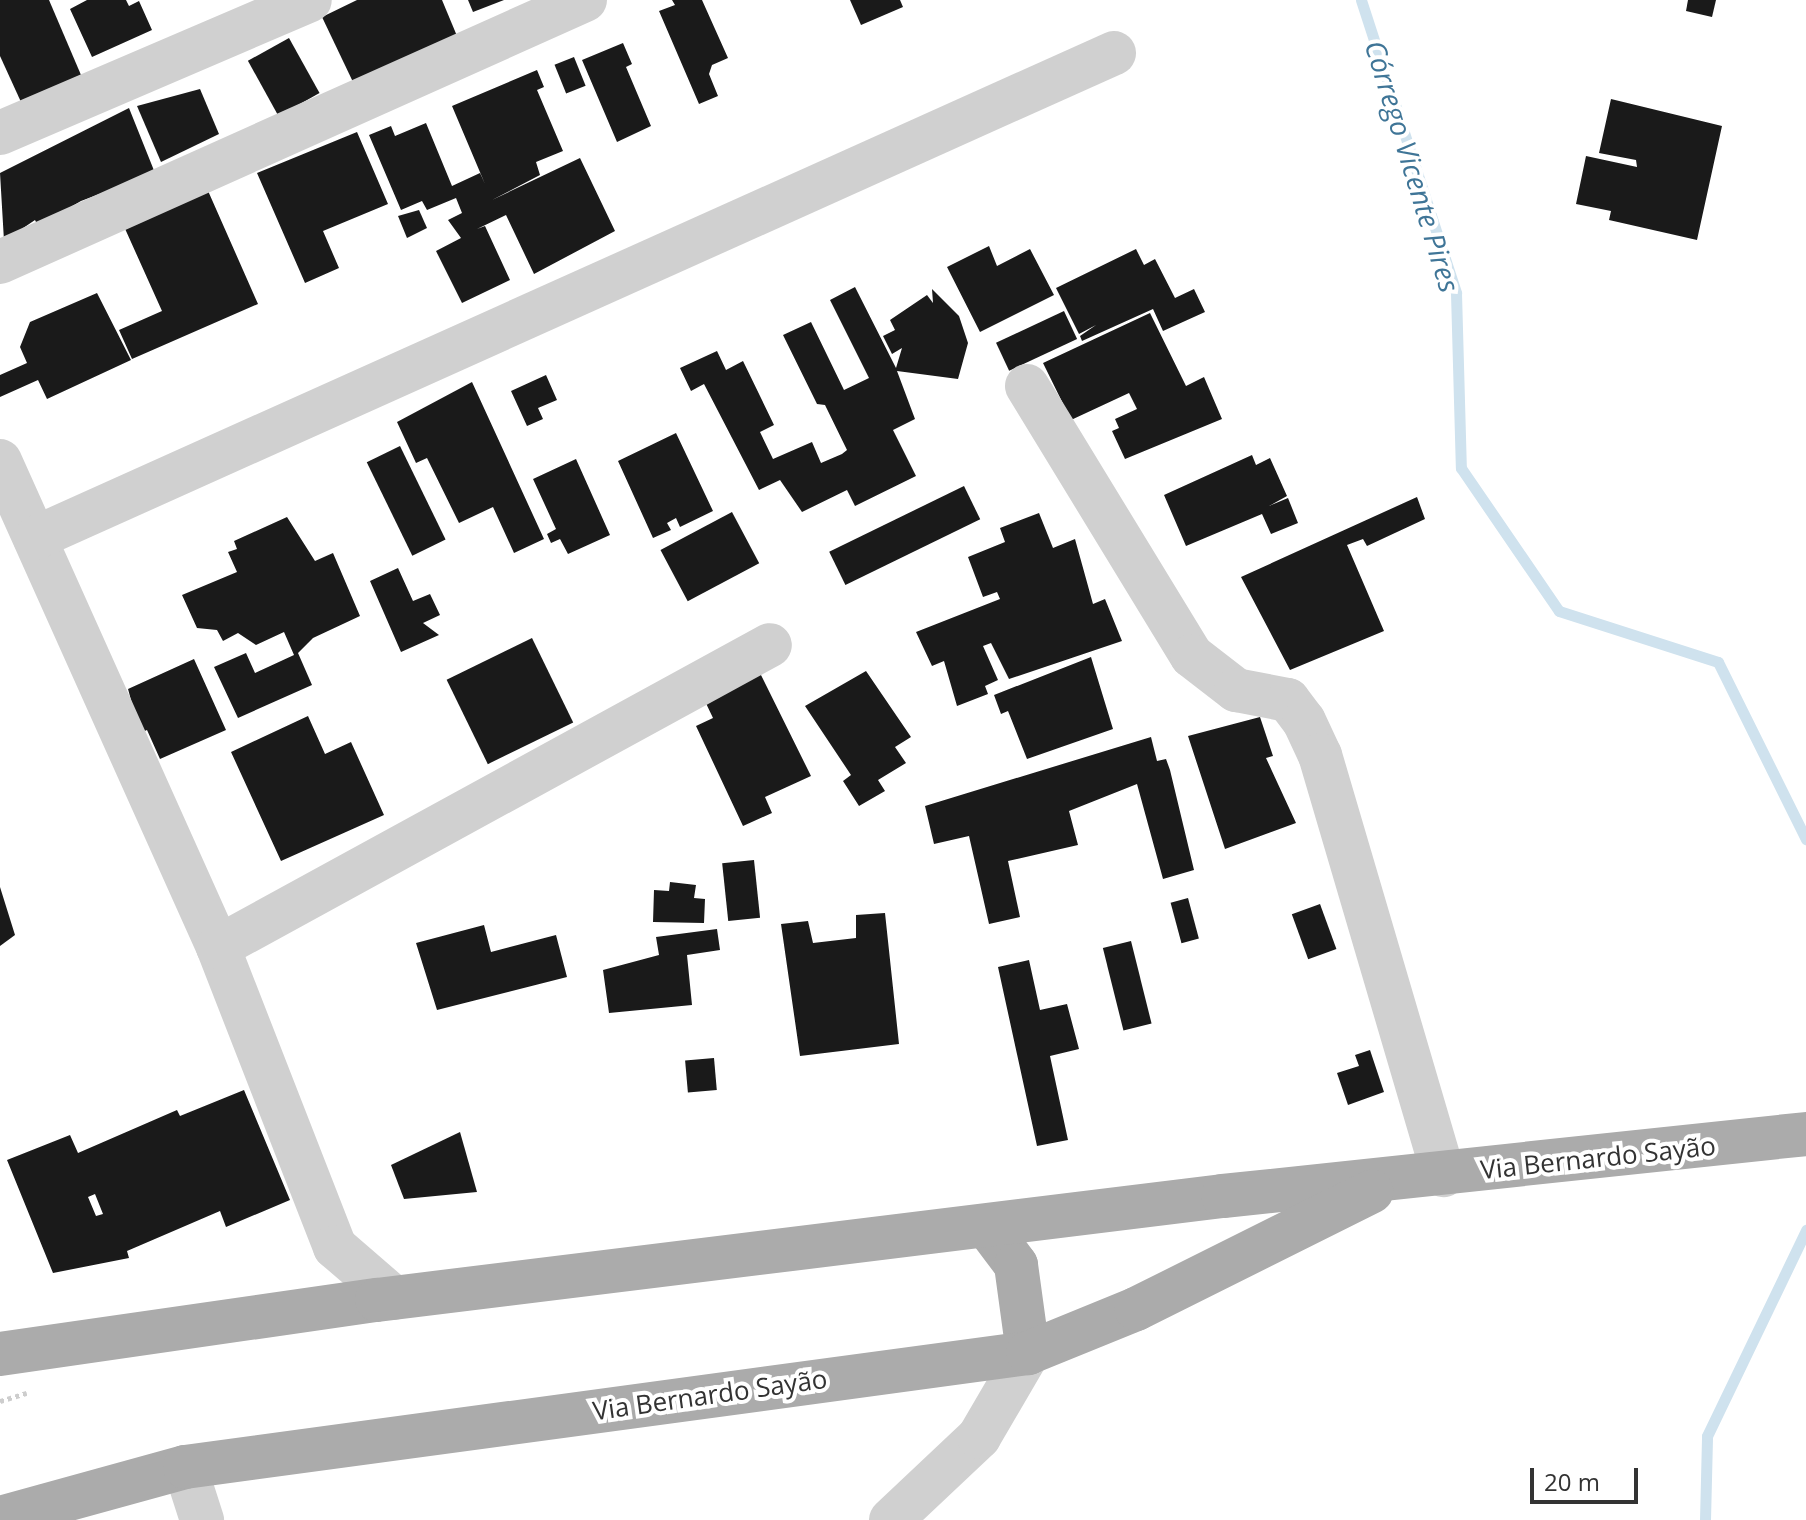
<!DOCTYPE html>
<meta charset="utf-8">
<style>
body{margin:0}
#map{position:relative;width:1806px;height:1520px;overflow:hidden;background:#fff;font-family:"Open Sans",sans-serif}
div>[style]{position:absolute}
.stream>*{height:11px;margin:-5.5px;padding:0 5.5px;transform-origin:5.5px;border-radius:5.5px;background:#cfe2ee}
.building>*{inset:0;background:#1a1a1a;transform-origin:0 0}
.path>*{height:5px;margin-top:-2.5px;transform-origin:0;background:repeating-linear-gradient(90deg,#cdcdcd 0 4px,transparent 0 8px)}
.minor>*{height:44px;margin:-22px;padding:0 22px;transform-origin:22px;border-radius:22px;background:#d0d0d0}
.major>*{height:44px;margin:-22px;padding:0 22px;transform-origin:22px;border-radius:22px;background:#ababab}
span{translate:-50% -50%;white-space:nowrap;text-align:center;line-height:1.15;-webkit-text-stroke:8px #fff;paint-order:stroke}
.street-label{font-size:26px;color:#333}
.water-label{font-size:28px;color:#3f7597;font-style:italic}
.scale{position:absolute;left:1530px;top:1468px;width:108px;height:36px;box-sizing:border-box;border:4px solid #333;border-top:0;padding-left:10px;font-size:24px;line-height:28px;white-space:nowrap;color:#333;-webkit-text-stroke:6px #fff;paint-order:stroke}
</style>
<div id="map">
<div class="stream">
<div style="left:1361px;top:0;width:308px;rotate:72deg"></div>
<div style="left:1456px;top:293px;width:175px;rotate:88.4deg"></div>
<div style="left:1461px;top:468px;width:173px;rotate:55.6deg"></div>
<div style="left:1559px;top:611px;width:167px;rotate:17.8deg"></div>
<div style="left:1718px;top:662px;width:198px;rotate:63.6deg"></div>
<div style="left:1705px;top:1520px;width:84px;rotate:-88.6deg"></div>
<div style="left:1707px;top:1436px;width:229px;rotate:-64.3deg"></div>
</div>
<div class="building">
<div style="clip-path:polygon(0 0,49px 0,81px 75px,21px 102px,0 56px)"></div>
<div style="clip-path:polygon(87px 0,126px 0,129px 6px,139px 1px,152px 30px,92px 57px,70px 9px)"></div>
<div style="clip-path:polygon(357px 0,442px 0,457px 36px,353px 82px,322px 17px)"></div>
<div style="clip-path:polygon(468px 0,504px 0,473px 12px)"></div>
<div style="clip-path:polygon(672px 0,702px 0,728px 58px,712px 65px,709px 74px,718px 96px,699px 104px,659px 11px,675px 5px)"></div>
<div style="clip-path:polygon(850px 0,900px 0,903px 7px,861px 25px)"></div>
<div style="clip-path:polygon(1688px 0,1716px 0,1712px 17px,1686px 11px)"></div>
<div style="left:289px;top:38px;width:63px;height:47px;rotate:61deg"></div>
<div style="clip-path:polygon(623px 43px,632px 64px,626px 67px,651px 126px,617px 142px,582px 60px)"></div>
<div style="left:574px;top:57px;width:31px;height:21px;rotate:68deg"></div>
<div style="clip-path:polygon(537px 70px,544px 87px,537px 90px,563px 151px,536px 162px,540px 175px,492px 200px,580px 158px,615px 231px,534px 274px,506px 215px,477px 229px,485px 226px,510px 280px,462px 303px,436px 251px,461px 238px,448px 220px,462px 213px,456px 198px,427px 210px,422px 201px,401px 210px,369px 135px,391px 126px,395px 136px,426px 123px,452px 186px,480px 173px,485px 184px,452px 106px)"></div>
<div style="clip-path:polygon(200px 89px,219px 134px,161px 162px,137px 106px)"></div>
<div style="clip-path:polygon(1611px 99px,1722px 126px,1697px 240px,1609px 220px,1611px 211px,1576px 204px,1586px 156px,1637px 167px,1636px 160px,1599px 153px)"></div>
<div style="clip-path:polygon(129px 108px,155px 173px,81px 201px,38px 226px,35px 220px,4px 241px,0 173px)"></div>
<div style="clip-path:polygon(357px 132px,388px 204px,323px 231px,339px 268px,305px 283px,257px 173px)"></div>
<div style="clip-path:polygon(205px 184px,258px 304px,132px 359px,119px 330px,162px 311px,122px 222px)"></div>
<div style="clip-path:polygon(419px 210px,427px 228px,407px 238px,398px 216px)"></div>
<div style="clip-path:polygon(989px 246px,997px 266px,1030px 249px,1054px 295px,980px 332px,947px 267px)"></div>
<div style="clip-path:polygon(1136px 249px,1144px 265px,1155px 259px,1175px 298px,1194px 289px,1205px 312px,1163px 331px,1153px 309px,1082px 341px,1080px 336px,1096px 325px,1079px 334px,1056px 288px)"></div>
<div style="clip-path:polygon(855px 287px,896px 368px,902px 348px,892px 354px,883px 336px,895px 330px,890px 320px,927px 295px,933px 303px,932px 289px,959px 316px,968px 343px,958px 379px,897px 371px,915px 419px,893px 430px,916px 476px,855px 506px,847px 490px,802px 512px,780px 480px,759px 490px,704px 384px,691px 391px,680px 368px,717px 351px,726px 370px,743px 361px,774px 425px,760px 432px,773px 459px,812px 442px,821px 463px,842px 454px,847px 450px,825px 405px,817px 404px,783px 335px,811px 322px,844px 390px,869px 378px,830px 300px)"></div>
<div style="clip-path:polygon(97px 293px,131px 360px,47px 399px,38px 380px,0 397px,0 375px,27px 363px,20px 347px,30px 322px)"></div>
<div style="left:1064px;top:311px;width:31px;height:75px;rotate:65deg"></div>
<div style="clip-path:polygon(1150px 313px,1186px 386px,1204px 377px,1222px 419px,1125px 459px,1112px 431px,1119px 428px,1115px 419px,1137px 409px,1129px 393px,1071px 420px,1043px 363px)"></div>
<div style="clip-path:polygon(546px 375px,557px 400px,538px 408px,543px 419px,527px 426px,511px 391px)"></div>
<div style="clip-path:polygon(472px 382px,544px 539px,514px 553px,493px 507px,459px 523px,427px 458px,416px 463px,397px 422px)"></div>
<div style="clip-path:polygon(676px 433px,713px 511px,680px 527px,676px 518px,667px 523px,671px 530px,653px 538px,618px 461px)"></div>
<div style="left:400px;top:446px;width:104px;height:37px;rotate:64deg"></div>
<div style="clip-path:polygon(1252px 455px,1256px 465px,1270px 458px,1287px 496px,1269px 506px,1288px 498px,1298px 523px,1271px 534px,1262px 514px,1186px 546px,1164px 495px)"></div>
<div style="clip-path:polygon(576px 459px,610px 535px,568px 554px,560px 539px,551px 543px,547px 534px,556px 529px,533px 479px)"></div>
<div style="left:964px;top:486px;width:37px;height:150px;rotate:64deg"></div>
<div style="clip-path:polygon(1417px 497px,1425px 519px,1367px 546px,1363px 539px,1347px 545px,1384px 631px,1290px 670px,1241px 577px)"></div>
<div style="left:732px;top:512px;width:58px;height:81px;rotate:62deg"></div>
<div style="clip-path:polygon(1039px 513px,1053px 548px,1075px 539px,1093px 604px,1105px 599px,1122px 641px,1009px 679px,991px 643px,983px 646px,998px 680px,985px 686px,988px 694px,957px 706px,944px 661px,932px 666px,916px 632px,1000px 599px,997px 592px,983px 597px,968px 557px,1005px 542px,1000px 528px)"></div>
<div style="clip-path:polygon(287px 517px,315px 561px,333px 553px,360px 616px,313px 638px,298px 653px,312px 685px,238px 718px,214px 667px,246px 653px,255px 673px,294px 655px,284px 632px,256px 645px,238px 633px,223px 641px,217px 630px,197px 628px,182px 595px,237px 572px,228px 552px,237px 549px,234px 541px)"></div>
<div style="clip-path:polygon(398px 568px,413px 601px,430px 594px,440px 615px,423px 623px,439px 635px,401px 652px,370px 581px)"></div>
<div style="left:532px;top:638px;width:94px;height:95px;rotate:64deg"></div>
<div style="clip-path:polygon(1091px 657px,1113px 729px,1027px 759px,1008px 711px,1001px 714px,994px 695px)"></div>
<div style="clip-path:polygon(194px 659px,226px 730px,160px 759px,147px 730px,140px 733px,128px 689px)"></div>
<div style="clip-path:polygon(758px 669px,811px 776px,765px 797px,772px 813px,743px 826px,696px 726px,713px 718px,702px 695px)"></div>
<div style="clip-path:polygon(866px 671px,911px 737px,895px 747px,906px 763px,878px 780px,885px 791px,859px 806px,843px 781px,851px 775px,805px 706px)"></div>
<div style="clip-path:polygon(308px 716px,325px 754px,351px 742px,384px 815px,281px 861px,231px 752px)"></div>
<div style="clip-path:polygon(1260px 717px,1273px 756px,1266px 758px,1296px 823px,1225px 849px,1188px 736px)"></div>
<div style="clip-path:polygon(1151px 737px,1157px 761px,1166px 759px,1170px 770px,1194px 870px,1163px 879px,1137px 784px,1069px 811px,1078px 845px,1008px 861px,1020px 917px,989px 924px,969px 836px,934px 844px,925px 806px)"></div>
<div style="left:754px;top:860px;width:58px;height:32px;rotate:84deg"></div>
<div style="clip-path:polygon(670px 882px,696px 885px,694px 898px,705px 899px,704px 923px,653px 922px,654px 890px,669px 891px)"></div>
<div style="clip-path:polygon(0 887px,15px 935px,0 946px)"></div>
<div style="left:1188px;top:898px;width:42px;height:18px;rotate:75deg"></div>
<div style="left:1320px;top:904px;width:48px;height:30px;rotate:70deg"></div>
<div style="clip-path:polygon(885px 913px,899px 1044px,800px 1056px,781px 924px,808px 921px,813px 943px,856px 938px,856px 915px)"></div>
<div style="clip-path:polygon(484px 925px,491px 952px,556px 935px,567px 977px,437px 1010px,416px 943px)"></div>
<div style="clip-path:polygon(717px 929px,720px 950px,687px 955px,692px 1005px,609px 1013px,603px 970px,659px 955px,656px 937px)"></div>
<div style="left:1131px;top:941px;width:85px;height:29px;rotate:76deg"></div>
<div style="clip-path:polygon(1029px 960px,1040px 1010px,1067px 1004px,1079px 1049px,1050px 1056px,1068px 1140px,1037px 1146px,998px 967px)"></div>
<div style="clip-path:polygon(1370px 1050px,1384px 1092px,1348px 1105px,1337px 1073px,1359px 1066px,1355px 1055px)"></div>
<div style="left:714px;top:1058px;width:32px;height:29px;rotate:85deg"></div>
<div style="clip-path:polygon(evenodd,244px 1090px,290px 1200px,226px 1227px,220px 1211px,127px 1251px,129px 1258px,53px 1273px,7px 1160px,70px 1135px,78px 1153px,177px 1110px,180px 1116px,244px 1090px,95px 1194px,103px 1214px,96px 1216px,88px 1197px,95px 1194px)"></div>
<div style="clip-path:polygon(460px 1132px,477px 1192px,404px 1199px,391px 1165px)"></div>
</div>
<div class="path">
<div style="left:0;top:1401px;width:28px;rotate:-17deg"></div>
</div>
<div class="minor">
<div style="left:0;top:133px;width:337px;rotate:-23.2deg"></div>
<div style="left:0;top:262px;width:641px;rotate:-24.13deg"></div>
<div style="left:1027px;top:386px;width:316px;rotate:58.6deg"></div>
<div style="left:1192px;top:656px;width:56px;rotate:37.7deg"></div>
<div style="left:1236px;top:690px;width:53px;rotate:10.9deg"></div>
<div style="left:1288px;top:700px;width:26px;rotate:53deg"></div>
<div style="left:1304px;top:721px;width:38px;rotate:65deg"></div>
<div style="left:1320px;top:755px;width:438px;rotate:73.6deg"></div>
<div style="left:0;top:461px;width:533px;rotate:65.84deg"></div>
<div style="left:218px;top:947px;width:322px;rotate:68.7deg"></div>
<div style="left:335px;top:1247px;width:78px;rotate:40.8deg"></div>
<div style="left:35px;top:538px;width:1183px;rotate:-24.2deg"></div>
<div style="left:218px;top:947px;width:629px;rotate:-28.68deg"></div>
<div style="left:185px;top:1467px;width:56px;rotate:72.2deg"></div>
<div style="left:891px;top:1520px;width:121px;rotate:-43.3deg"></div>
<div style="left:979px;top:1437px;width:97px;rotate:-59.7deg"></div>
</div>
<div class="major">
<div style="left:989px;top:1229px;width:45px;rotate:53.1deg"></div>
<div style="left:1016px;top:1265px;width:89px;rotate:82.2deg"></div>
<div style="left:0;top:1354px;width:381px;rotate:-8.2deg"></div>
<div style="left:377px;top:1300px;width:852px;rotate:-7.01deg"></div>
<div style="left:1223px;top:1196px;width:586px;rotate:-6.07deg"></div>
<div style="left:0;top:1518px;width:192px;rotate:-15.4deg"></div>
<div style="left:185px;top:1467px;width:851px;rotate:-7.7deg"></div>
<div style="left:1028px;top:1353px;width:117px;rotate:-22.2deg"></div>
<div style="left:1136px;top:1309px;width:263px;rotate:-26.5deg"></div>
</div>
<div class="street-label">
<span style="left:1598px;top:1158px;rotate:-6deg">Via Bernardo Sayão</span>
<span style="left:710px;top:1395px;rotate:-8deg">Via Bernardo Sayão</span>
</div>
<div class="water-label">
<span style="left:1413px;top:166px;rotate:73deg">Córrego Vicente Pires</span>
</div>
<div class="scale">20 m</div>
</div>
